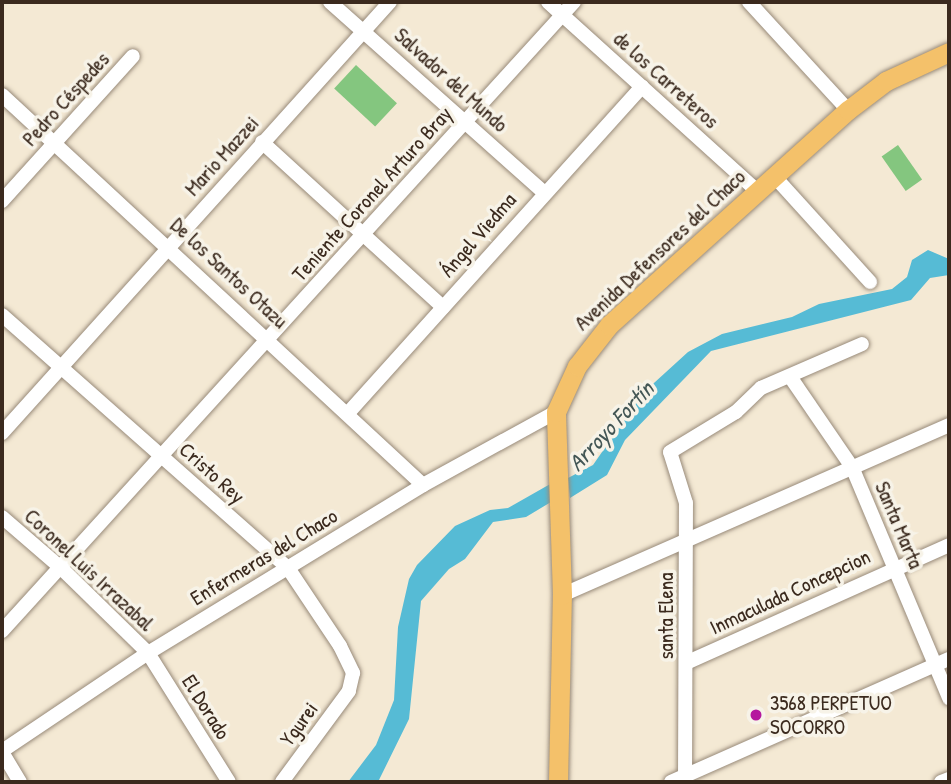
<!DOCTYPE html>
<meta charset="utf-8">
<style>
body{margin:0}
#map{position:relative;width:951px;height:784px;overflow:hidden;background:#f4e9d4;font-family:"Patrick Hand",sans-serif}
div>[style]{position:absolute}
.green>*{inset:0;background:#84c67f;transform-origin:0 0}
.water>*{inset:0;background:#56bbd5}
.roads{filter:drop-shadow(0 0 2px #988a79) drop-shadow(0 0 2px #988a79)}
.minor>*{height:14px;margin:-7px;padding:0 7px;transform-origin:7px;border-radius:7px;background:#fff}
.major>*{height:19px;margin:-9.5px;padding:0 9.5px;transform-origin:9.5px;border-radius:9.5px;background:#f4c16a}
.dots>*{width:19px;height:19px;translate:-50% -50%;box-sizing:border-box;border:4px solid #f7f3e8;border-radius:50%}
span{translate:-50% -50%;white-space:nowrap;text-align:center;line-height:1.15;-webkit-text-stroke:7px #f7f3e8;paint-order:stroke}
.street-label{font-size:21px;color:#3b2a1e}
.poi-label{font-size:21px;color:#3b2a1e}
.left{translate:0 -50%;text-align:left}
.water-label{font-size:23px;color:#435655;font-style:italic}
.frame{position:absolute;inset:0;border:4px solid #3b2a1e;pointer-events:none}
</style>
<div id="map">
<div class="green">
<div style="left:356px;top:65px;width:56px;height:32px;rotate:43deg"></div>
<div style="left:898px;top:145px;width:42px;height:20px;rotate:55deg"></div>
</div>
<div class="water">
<div style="clip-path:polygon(928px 250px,949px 259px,949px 275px,930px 278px,911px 300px,711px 351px,625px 440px,607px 475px,570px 498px,568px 478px,593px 465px,643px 393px,688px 352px,722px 334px,792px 317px,819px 304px,892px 289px,907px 277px,912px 260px)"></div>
<div style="clip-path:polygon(552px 483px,551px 502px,526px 517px,493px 522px,465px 559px,449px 569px,421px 601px,409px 719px,378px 782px,348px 782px,376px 745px,394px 700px,398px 627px,409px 579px,417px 565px,455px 526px,490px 510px,508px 508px)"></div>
</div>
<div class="roads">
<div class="minor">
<div style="left:330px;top:2px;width:285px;rotate:41.7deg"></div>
<div style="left:548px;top:2px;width:280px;rotate:42.1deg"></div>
<div style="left:749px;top:2px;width:147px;rotate:47.5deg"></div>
<div style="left:2px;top:95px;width:574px;rotate:42.81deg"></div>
<div style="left:262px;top:142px;width:245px;rotate:42.4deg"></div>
<div style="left:774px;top:176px;width:143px;rotate:47.8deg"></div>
<div style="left:2px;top:201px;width:195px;rotate:-47.9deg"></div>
<div style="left:2px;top:315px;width:382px;rotate:41.5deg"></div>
<div style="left:288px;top:568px;width:94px;rotate:56.3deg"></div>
<div style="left:340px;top:646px;width:30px;rotate:64deg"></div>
<div style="left:353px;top:673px;width:18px;rotate:103deg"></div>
<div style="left:349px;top:691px;width:113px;rotate:126.4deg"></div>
<div style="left:791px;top:378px;width:108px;rotate:55.6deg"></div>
<div style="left:852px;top:467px;width:251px;rotate:67.2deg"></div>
<div style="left:349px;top:412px;width:438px;rotate:-48deg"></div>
<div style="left:2px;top:433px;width:580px;rotate:-48.01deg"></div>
<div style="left:2px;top:517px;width:78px;rotate:40.8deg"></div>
<div style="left:61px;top:568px;width:122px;rotate:44.3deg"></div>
<div style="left:148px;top:653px;width:152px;rotate:57.9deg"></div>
<div style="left:562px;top:595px;width:423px;rotate:-23.7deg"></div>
<div style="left:2px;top:631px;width:850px;rotate:-47.72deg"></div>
<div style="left:688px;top:662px;width:286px;rotate:-24.1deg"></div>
<div style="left:2px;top:751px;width:176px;rotate:-33.9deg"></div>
<div style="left:148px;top:653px;width:322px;rotate:-31.4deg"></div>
<div style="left:423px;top:485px;width:152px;rotate:-28.8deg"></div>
<div style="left:2px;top:752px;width:35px;rotate:59deg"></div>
<div style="left:671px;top:782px;width:304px;rotate:-23.9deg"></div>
<div style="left:685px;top:782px;width:279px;rotate:-89.8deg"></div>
<div style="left:686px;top:503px;width:53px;rotate:-107.4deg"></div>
<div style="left:670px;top:452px;width:77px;rotate:-31.2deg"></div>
<div style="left:736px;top:412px;width:35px;rotate:-44deg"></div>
<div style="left:761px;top:388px;width:110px;rotate:-23.5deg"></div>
<div style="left:941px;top:782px;width:9px;rotate:-21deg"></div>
</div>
<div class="major">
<div style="left:558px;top:782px;width:187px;rotate:-88.8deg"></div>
<div style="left:562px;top:595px;width:183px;rotate:-91.9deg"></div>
<div style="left:556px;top:412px;width:51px;rotate:-65.5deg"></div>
<div style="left:577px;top:366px;width:52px;rotate:-52deg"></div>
<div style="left:609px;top:325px;width:321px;rotate:-42deg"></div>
<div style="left:848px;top:110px;width:48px;rotate:-37.3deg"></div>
<div style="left:886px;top:81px;width:69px;rotate:-24.7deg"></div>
</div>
</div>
<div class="dots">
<div style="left:756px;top:715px;background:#b5179e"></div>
</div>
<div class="street-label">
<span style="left:451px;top:80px;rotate:42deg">Salvador del Mundo</span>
<span style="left:666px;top:80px;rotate:42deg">de los Carreteros</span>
<span style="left:66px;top:99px;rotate:-48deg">Pedro Céspedes</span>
<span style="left:222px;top:156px;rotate:-48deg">Mario Mazzei</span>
<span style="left:372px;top:194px;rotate:-48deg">Teniente Coronel Arturo Bray</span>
<span style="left:478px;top:235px;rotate:-49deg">Ángel Viedma</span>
<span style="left:660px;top:250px;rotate:-43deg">Avenida Defensores del Chaco</span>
<span style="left:229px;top:273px;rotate:43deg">De los Santos Otazu</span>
<span style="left:212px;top:473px;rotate:42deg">Cristo Rey</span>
<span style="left:899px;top:525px;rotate:67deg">Santa Marta</span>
<span style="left:264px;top:557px;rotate:-31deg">Enfermeras del Chaco</span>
<span style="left:89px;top:570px;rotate:43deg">Coronel Luis Irrazabal</span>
<span style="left:790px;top:592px;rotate:-25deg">Inmaculada Concepcion</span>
<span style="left:666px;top:616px;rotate:-90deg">santa Elena</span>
<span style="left:206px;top:707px;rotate:58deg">El Dorado</span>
<span style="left:299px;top:724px;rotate:-54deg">Ygurei</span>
</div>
<div class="poi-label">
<span class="left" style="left:770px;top:715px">3568 PERPETUO<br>SOCORRO</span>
</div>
<div class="water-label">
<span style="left:611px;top:426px;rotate:-47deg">Arroyo Fortín</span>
</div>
<div class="frame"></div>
</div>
